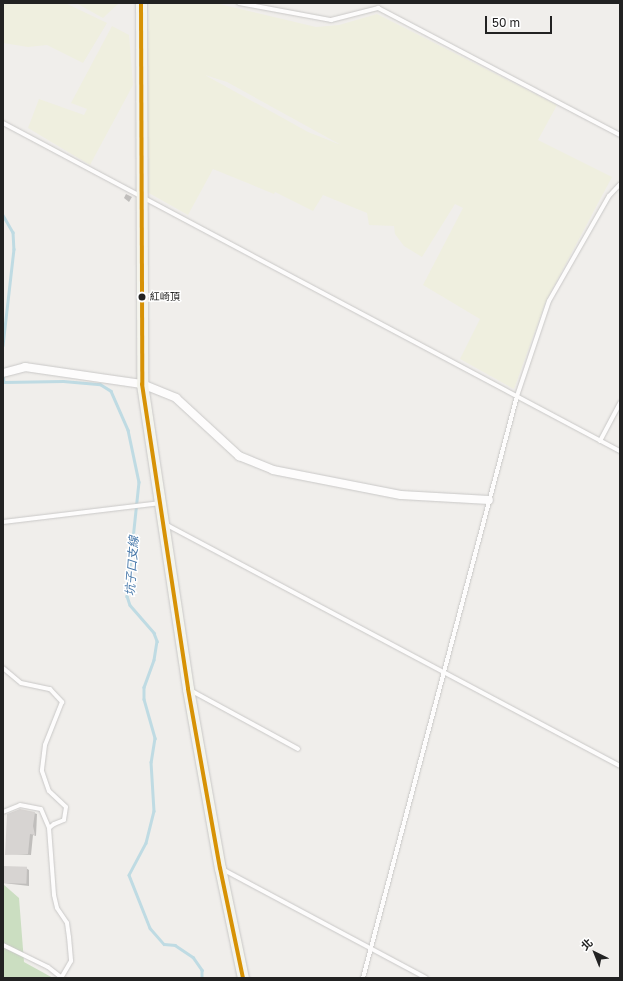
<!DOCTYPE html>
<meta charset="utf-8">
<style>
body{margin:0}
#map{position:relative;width:623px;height:981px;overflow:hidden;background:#f0eeeb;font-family:"Golos Text","Noto Sans TC",sans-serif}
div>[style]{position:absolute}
.farmland>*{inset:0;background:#efefdf}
.forest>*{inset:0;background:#cbdec1}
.shadow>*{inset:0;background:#0003}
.stream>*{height:2.5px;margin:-1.25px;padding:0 1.25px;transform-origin:1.25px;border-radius:1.25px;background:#bfdbe3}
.building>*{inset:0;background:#d7d4d2;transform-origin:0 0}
.roads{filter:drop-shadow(0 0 1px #c9c8c7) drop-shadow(0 0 1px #c9c8c7)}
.lane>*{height:4px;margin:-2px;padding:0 2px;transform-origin:2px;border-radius:2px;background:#fdfcfc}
.street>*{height:8px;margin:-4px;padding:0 4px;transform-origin:4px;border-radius:4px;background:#fdfcfc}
.secondary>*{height:11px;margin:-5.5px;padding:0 5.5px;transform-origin:5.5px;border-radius:5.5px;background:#f4f4ed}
.bus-1>*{height:4px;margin:-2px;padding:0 2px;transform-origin:2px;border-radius:2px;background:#d79205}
.dots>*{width:11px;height:11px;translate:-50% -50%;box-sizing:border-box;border:2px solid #fff;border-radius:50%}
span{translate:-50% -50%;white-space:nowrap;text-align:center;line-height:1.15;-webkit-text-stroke:3px #fff;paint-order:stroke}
.bus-label{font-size:10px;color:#222}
.left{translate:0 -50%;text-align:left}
.water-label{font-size:12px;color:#4a7aab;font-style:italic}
.frame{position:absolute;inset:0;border:4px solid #222;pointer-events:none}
.north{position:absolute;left:575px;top:933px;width:40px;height:40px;-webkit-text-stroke:3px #fff;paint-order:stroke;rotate:317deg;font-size:11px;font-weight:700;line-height:16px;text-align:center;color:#222}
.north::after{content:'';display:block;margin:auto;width:14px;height:18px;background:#222;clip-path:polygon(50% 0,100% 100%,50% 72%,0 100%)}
.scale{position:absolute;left:485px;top:16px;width:67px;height:18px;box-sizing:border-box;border:2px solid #222;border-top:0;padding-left:5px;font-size:12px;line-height:14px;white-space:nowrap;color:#222;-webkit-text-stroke:3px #fff;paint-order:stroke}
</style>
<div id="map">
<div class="farmland">
<div style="clip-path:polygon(3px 3px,65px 3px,107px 23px,83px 63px,47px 45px,28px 47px,3px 43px)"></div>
<div style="clip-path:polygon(76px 3px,119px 3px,103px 18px)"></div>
<div style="clip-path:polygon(evenodd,149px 3px,215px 3px,316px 27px,339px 25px,377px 14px,557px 105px,538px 140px,612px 177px,546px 301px,514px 389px,460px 359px,480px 319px,423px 285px,463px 208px,455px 204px,422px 257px,404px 246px,395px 234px,394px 226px,369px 225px,367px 213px,323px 195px,313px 211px,275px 192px,274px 194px,213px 169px,188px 215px,147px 192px,149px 3px,205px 75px,227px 82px,341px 145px,308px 132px,205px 75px)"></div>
<div style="clip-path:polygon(112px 26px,129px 35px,133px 85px,90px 165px,28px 128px,39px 99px,84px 115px,87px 109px,71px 103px)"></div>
</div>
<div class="forest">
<div style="clip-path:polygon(3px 884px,19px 898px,24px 962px,53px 978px,3px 978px)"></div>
</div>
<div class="shadow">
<div style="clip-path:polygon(126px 194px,132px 197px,129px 202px,124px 198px)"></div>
<div style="clip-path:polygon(34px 813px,37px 814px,36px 836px,33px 835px,31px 855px,6px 854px)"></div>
<div style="clip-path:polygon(26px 868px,29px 870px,29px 886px,3px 883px)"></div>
</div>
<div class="stream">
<div style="left:3px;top:215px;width:20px;rotate:60deg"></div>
<div style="left:13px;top:232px;width:17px;rotate:87deg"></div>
<div style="left:14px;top:249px;width:97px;rotate:96.5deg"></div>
<div style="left:3px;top:375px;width:7px;rotate:82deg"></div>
<div style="left:4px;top:382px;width:59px;rotate:-1deg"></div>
<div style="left:63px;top:381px;width:37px;rotate:5deg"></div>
<div style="left:100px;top:384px;width:13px;rotate:32deg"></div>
<div style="left:111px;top:391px;width:43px;rotate:66.4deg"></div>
<div style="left:128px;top:430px;width:53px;rotate:78.1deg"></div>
<div style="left:139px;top:482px;width:115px;rotate:96deg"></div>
<div style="left:127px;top:596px;width:9px;rotate:72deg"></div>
<div style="left:130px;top:605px;width:37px;rotate:49deg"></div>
<div style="left:154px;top:633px;width:9px;rotate:69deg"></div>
<div style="left:157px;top:641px;width:19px;rotate:99deg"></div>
<div style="left:154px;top:660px;width:29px;rotate:110deg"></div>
<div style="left:144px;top:687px;width:12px;rotate:90deg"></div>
<div style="left:144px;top:699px;width:41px;rotate:74.2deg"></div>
<div style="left:155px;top:738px;width:24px;rotate:99deg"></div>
<div style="left:151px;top:762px;width:49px;rotate:86.5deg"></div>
<div style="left:154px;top:811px;width:33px;rotate:104deg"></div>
<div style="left:146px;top:843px;width:36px;rotate:118deg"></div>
<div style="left:129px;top:875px;width:57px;rotate:68.4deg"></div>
<div style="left:150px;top:928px;width:21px;rotate:49deg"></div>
<div style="left:164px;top:944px;width:11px;rotate:5deg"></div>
<div style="left:175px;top:945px;width:22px;rotate:34deg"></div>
<div style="left:193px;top:957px;width:16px;rotate:55deg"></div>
<div style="left:202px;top:970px;width:8px;rotate:90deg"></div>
</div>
<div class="building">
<div style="clip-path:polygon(20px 809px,35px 812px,33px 826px,35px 835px,30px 834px,28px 854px,5px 855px,7px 814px)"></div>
<div style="left:3px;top:866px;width:24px;height:17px;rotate:2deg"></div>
</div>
<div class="roads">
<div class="lane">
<div style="left:239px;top:3px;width:94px;rotate:10.5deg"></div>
<div style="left:331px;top:20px;width:49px;rotate:-14.3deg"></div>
<div style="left:378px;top:8px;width:273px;rotate:27.7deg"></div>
<div style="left:3px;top:123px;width:699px;rotate:28deg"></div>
<div style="left:600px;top:441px;width:43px;rotate:-62.2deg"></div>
<div style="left:3px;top:522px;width:157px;rotate:-6.9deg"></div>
<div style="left:165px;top:524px;width:515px;rotate:28.01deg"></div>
<div style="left:3px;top:668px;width:23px;rotate:40deg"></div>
<div style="left:21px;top:683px;width:30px;rotate:12deg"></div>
<div style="left:50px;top:689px;width:18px;rotate:47deg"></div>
<div style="left:62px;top:702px;width:46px;rotate:111.6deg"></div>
<div style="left:45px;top:745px;width:26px;rotate:97deg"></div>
<div style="left:42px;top:771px;width:21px;rotate:71deg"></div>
<div style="left:49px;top:791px;width:23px;rotate:43deg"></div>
<div style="left:66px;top:807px;width:13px;rotate:99deg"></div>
<div style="left:64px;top:820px;width:11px;rotate:158deg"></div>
<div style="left:54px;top:824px;width:6px;rotate:141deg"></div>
<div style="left:49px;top:828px;width:67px;rotate:85.7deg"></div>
<div style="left:54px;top:895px;width:13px;rotate:77deg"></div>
<div style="left:57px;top:908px;width:18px;rotate:56deg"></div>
<div style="left:67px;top:923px;width:14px;rotate:82deg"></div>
<div style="left:69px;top:937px;width:24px;rotate:85deg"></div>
<div style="left:71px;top:961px;width:20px;rotate:120deg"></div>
<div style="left:190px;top:690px;width:123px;rotate:28.6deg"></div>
<div style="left:3px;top:812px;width:18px;rotate:-22deg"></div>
<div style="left:20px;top:805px;width:21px;rotate:11deg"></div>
<div style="left:41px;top:809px;width:21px;rotate:67deg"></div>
<div style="left:222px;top:869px;width:231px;rotate:28.1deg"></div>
<div style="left:3px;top:945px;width:50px;rotate:26.1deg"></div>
<div style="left:48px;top:967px;width:16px;rotate:38deg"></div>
<div style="left:363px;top:978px;width:602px;rotate:-75.18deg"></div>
<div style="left:517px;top:396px;width:100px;rotate:-71.4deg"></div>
<div style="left:549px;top:301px;width:121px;rotate:-60.3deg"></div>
<div style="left:609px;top:196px;width:16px;rotate:-47deg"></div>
</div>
<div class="street">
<div style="left:3px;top:373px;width:23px;rotate:-15deg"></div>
<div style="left:25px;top:367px;width:118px;rotate:8.3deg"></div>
<div style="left:142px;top:384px;width:37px;rotate:22deg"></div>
<div style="left:176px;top:398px;width:86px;rotate:42.6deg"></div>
<div style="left:239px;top:456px;width:37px;rotate:22deg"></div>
<div style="left:273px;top:470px;width:130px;rotate:11.1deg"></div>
<div style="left:401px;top:495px;width:88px;rotate:3.3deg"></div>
</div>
<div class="secondary">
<div style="left:141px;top:3px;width:381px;rotate:89.8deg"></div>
<div style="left:142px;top:384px;width:308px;rotate:81.4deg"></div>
<div style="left:188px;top:689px;width:182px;rotate:79.9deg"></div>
<div style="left:220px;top:868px;width:112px;rotate:78.2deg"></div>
</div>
</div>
<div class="bus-1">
<div style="left:141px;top:3px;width:381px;rotate:89.8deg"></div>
<div style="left:142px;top:384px;width:308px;rotate:81.4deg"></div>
<div style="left:188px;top:689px;width:182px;rotate:79.9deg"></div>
<div style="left:220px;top:868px;width:112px;rotate:78.2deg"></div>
</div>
<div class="dots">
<div style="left:142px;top:297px;background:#222"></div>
</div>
<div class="bus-label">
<span class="left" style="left:150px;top:297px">紅崎頂</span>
</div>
<div class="water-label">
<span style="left:132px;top:566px;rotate:-86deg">坑子口支線</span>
</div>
<div class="frame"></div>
<div class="north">北</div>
<div class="scale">50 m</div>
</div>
